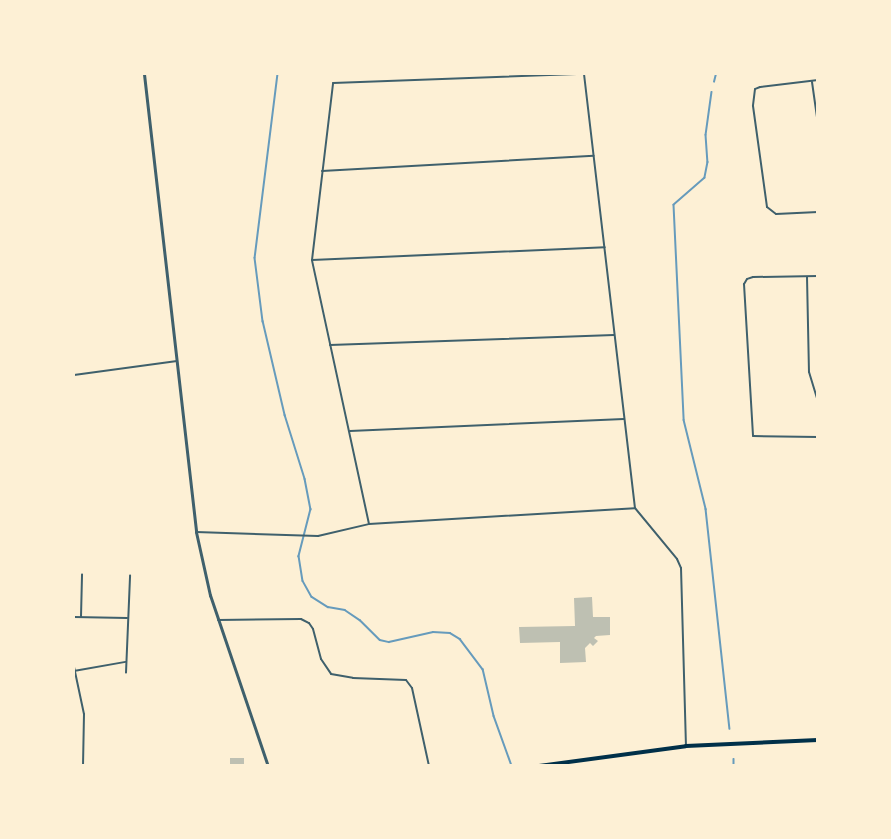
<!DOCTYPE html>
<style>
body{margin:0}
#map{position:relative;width:891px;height:839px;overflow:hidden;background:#fdf0d5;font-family:"Titillium Web",sans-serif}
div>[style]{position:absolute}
.stream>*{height:1.5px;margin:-0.75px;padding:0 0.75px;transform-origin:0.75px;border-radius:0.75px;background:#669bbc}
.building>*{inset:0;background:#bec0b2;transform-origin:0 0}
.service>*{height:1.5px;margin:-0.75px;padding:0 0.75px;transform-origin:0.75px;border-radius:0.75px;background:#3f606c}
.minor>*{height:2px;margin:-1px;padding:0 1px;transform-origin:1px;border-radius:1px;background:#3f606c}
.tertiary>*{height:3px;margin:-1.5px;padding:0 1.5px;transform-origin:1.5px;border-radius:1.5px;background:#3f606c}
.primary>*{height:4px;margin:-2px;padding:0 2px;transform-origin:2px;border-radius:2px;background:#003049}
span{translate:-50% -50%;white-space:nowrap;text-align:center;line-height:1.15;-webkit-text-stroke:6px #fdf0d5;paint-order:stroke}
.frame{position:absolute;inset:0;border:75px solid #fdf0d5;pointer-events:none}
</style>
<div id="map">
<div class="stream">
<div style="left:278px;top:74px;width:185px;rotate:97.1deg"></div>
<div style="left:255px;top:258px;width:64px;rotate:82.8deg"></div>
<div style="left:263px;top:321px;width:97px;rotate:76.8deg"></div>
<div style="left:285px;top:415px;width:67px;rotate:72.6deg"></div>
<div style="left:305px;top:479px;width:31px;rotate:79deg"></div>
<div style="left:311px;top:509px;width:49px;rotate:104.3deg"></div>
<div style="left:299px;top:556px;width:25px;rotate:81deg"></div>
<div style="left:303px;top:581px;width:18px;rotate:61deg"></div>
<div style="left:312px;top:597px;width:19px;rotate:32deg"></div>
<div style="left:328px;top:607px;width:17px;rotate:10deg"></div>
<div style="left:345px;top:610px;width:18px;rotate:34deg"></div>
<div style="left:360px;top:620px;width:28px;rotate:45deg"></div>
<div style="left:380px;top:640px;width:9px;rotate:13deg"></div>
<div style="left:389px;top:642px;width:45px;rotate:-12.8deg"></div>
<div style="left:433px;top:632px;width:17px;rotate:3deg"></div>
<div style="left:450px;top:633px;width:12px;rotate:31deg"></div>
<div style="left:460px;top:639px;width:38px;rotate:53deg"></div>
<div style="left:483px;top:669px;width:48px;rotate:76.8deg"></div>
<div style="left:494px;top:716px;width:53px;rotate:70.2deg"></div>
<div style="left:714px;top:82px;width:8px;rotate:-76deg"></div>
<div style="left:712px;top:92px;width:43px;rotate:97.9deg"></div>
<div style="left:706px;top:135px;width:27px;rotate:86deg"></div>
<div style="left:708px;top:162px;width:16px;rotate:101deg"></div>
<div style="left:705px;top:178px;width:41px;rotate:138.9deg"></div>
<div style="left:674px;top:205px;width:215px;rotate:87.3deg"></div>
<div style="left:684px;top:420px;width:92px;rotate:76.1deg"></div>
<div style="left:706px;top:509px;width:221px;rotate:83.8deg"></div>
<div style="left:734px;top:759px;width:7px;rotate:90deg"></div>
</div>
<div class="building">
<div style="clip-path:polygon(592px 597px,593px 617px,610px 617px,610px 635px,596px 636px,594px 638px,598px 641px,593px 646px,590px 643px,585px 648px,586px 662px,560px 663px,560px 642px,520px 643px,519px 627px,575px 626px,574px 598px)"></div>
<div style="left:230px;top:758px;width:14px;height:8px"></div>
</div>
<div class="service">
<div style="left:74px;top:617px;width:53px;rotate:1.1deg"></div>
<div style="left:81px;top:617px;width:42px;rotate:-88.6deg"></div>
<div style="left:74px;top:671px;width:52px;rotate:-10deg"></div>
<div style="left:126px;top:673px;width:97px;rotate:-87.6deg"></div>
</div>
<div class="minor">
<div style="left:584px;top:74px;width:437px;rotate:83.3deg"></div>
<div style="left:635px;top:508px;width:66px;rotate:50.5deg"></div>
<div style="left:677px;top:559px;width:10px;rotate:66deg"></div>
<div style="left:681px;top:568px;width:178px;rotate:88.4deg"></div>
<div style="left:818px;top:80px;width:58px;rotate:173.1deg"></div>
<div style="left:760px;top:87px;width:5px;rotate:158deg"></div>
<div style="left:755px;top:89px;width:17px;rotate:97deg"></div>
<div style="left:753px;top:106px;width:102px;rotate:82.1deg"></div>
<div style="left:767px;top:207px;width:11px;rotate:38deg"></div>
<div style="left:776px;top:214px;width:42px;rotate:-2.7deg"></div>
<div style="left:812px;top:82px;width:42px;rotate:81.9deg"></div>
<div style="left:322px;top:171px;width:272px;rotate:-3.2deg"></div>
<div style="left:312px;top:260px;width:293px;rotate:-2.5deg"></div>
<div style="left:818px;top:276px;width:65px;rotate:179.1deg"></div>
<div style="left:753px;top:277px;width:6px;rotate:162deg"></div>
<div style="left:747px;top:279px;width:6px;rotate:121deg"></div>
<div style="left:744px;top:284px;width:152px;rotate:86.6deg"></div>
<div style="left:753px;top:436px;width:65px;rotate:0.9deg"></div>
<div style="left:807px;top:277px;width:95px;rotate:88.8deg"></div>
<div style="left:809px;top:372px;width:30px;rotate:73deg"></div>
<div style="left:330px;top:345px;width:284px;rotate:-2deg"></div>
<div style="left:74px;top:375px;width:104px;rotate:-7.7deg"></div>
<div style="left:350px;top:431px;width:274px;rotate:-2.5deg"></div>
<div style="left:369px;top:524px;width:270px;rotate:-102.2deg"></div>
<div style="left:312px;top:260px;width:178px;rotate:-83.2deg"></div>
<div style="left:333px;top:83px;width:251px;rotate:-2.1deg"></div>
<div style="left:196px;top:532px;width:122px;rotate:1.9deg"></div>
<div style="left:318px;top:536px;width:52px;rotate:-13.2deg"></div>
<div style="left:369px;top:524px;width:266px;rotate:-3.4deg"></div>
<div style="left:218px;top:620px;width:83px;rotate:-0.7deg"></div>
<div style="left:301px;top:619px;width:9px;rotate:27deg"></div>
<div style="left:309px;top:623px;width:7px;rotate:56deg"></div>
<div style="left:313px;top:629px;width:31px;rotate:75deg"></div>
<div style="left:321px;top:659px;width:18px;rotate:56deg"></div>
<div style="left:331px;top:674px;width:22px;rotate:10deg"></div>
<div style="left:353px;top:678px;width:53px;rotate:2.2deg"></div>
<div style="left:406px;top:680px;width:10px;rotate:53deg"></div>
<div style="left:412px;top:688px;width:80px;rotate:77.7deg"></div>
<div style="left:74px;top:667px;width:48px;rotate:78deg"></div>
<div style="left:84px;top:714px;width:52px;rotate:91.1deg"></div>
</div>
<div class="tertiary">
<div style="left:144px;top:74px;width:461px;rotate:83.5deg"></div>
<div style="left:196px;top:532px;width:65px;rotate:77.5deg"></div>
<div style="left:210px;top:595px;width:181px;rotate:71.3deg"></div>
</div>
<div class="primary">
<div style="left:539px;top:766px;width:148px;rotate:-7.7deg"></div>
<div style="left:686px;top:746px;width:132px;rotate:-2.6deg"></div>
</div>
<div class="frame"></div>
</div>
